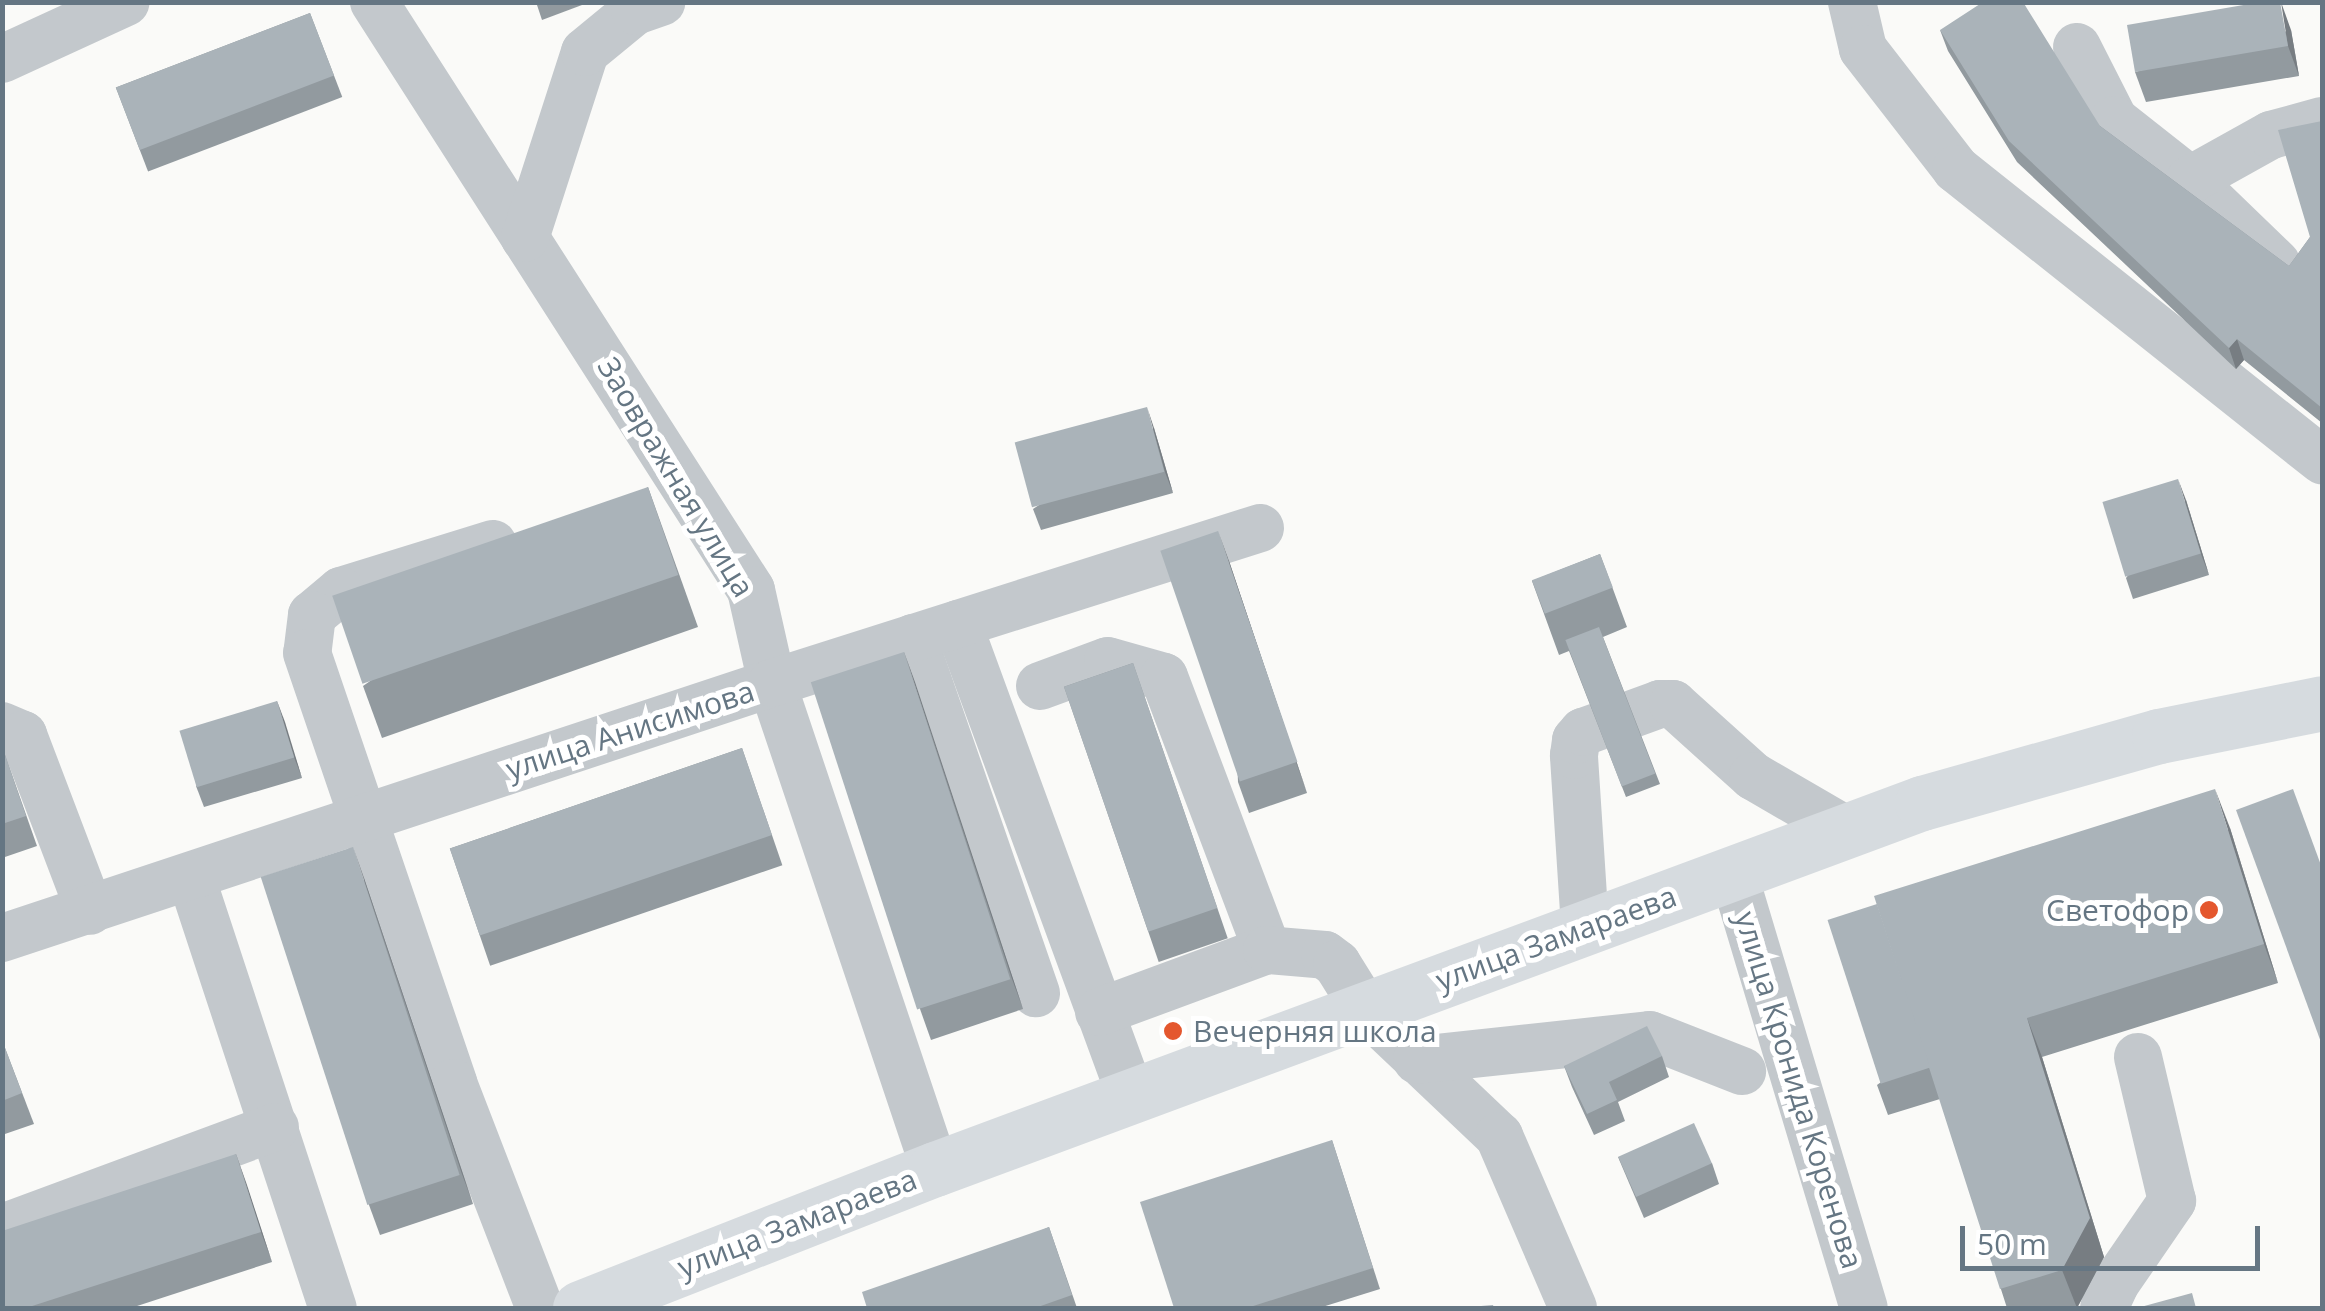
<!DOCTYPE html>
<meta charset="utf-8">
<style>
body{margin:0}
#map{position:relative;width:2325px;height:1311px;overflow:hidden;background:#fafaf8;font-family:"Open Sans",sans-serif}
div>[style]{position:absolute}
.minor>*{height:48px;margin:-24px;padding:0 24px;transform-origin:24px;border-radius:24px;background:#c3c8cc}
.major>*{height:55px;margin:-27.5px;padding:0 27.5px;transform-origin:27.5px;border-radius:27.5px;background:#d6dbdf}
.wall>*{inset:0;background:#929a9f;transform-origin:0 0}
.shaded-wall>*{inset:0;background:#777d82}
.building>*{inset:0;background:#aab3b9;transform-origin:0 0}
.dots>*{width:28px;height:28px;translate:-50% -50%;box-sizing:border-box;border:5px solid #fff;border-radius:50%}
span{translate:-50% -50%;white-space:nowrap;text-align:center;line-height:1.15;-webkit-text-stroke:10px #fff;paint-order:stroke}
.street-label{font-size:30px;color:#657683}
.poi-label{font-size:30px;color:#657683}
.right{translate:-100% -50%;text-align:right}
.left{translate:0 -50%;text-align:left}
.frame{position:absolute;inset:0;border:5px solid #657683;pointer-events:none}
.scale{position:absolute;left:1960px;top:1226px;width:300px;height:45px;box-sizing:border-box;border:5px solid #657683;border-top:0;padding-left:12px;font-size:30px;line-height:35px;white-space:nowrap;color:#657683;-webkit-text-stroke:8px #fff;paint-order:stroke}
</style>
<div id="map">
<div class="minor">
<div style="left:374px;top:2px;width:698px;rotate:57.33deg"></div>
<div style="left:751px;top:590px;width:95px;rotate:77.3deg"></div>
<div style="left:772px;top:683px;width:513px;rotate:71.46deg"></div>
<div style="left:1852px;top:2px;width:48px;rotate:76.8deg"></div>
<div style="left:1863px;top:49px;width:152px;rotate:52.2deg"></div>
<div style="left:1956px;top:169px;width:468px;rotate:38.5deg"></div>
<div style="left:2077px;top:47px;width:82px;rotate:63.1deg"></div>
<div style="left:2114px;top:120px;width:97px;rotate:38.3deg"></div>
<div style="left:2190px;top:180px;width:120px;rotate:44deg"></div>
<div style="left:2px;top:59px;width:136px;rotate:-24.7deg"></div>
<div style="left:2190px;top:180px;width:93px;rotate:-29.1deg"></div>
<div style="left:2271px;top:135px;width:53px;rotate:-15.4deg"></div>
<div style="left:525px;top:238px;width:195px;rotate:-72.1deg"></div>
<div style="left:585px;top:52px;width:65px;rotate:-39.4deg"></div>
<div style="left:635px;top:11px;width:28px;rotate:-19deg"></div>
<div style="left:493px;top:544px;width:159px;rotate:162.8deg"></div>
<div style="left:341px;top:591px;width:38px;rotate:140deg"></div>
<div style="left:312px;top:615px;width:38px;rotate:97deg"></div>
<div style="left:307px;top:653px;width:454px;rotate:71.2deg"></div>
<div style="left:453px;top:1083px;width:241px;rotate:68.9deg"></div>
<div style="left:958px;top:624px;width:503px;rotate:69.87deg"></div>
<div style="left:913px;top:638px;width:376px;rotate:70.9deg"></div>
<div style="left:1040px;top:686px;width:72px;rotate:-20.2deg"></div>
<div style="left:1108px;top:661px;width:58px;rotate:15.9deg"></div>
<div style="left:1164px;top:677px;width:292px;rotate:69.3deg"></div>
<div style="left:1267px;top:950px;width:179px;rotate:159.7deg"></div>
<div style="left:2px;top:726px;width:23px;rotate:23deg"></div>
<div style="left:23px;top:735px;width:188px;rotate:69.2deg"></div>
<div style="left:1733px;top:872px;width:455px;rotate:73.3deg"></div>
<div style="left:191px;top:877px;width:454px;rotate:71.8deg"></div>
<div style="left:1585px;top:927px;width:172px;rotate:-93.7deg"></div>
<div style="left:1574px;top:755px;width:15px;rotate:-82deg"></div>
<div style="left:1576px;top:740px;width:11px;rotate:-49deg"></div>
<div style="left:1583px;top:732px;width:82px;rotate:-20deg"></div>
<div style="left:1660px;top:704px;width:13px"></div>
<div style="left:1673px;top:704px;width:108px;rotate:42deg"></div>
<div style="left:1753px;top:776px;width:108px;rotate:30.1deg"></div>
<div style="left:2px;top:938px;width:811px;rotate:-18.32deg"></div>
<div style="left:772px;top:683px;width:512px;rotate:-17.62deg"></div>
<div style="left:1267px;top:950px;width:58px;rotate:4.9deg"></div>
<div style="left:1325px;top:955px;width:15px;rotate:37deg"></div>
<div style="left:1337px;top:964px;width:53px;rotate:58.1deg"></div>
<div style="left:1365px;top:1009px;width:185px;rotate:43.5deg"></div>
<div style="left:1499px;top:1136px;width:187px;rotate:66.7deg"></div>
<div style="left:1417px;top:1060px;width:234px;rotate:-6.1deg"></div>
<div style="left:1650px;top:1035px;width:99px;rotate:21.4deg"></div>
<div style="left:2px;top:1228px;width:291px;rotate:-20.3deg"></div>
<div style="left:2104px;top:1308px;width:26px;rotate:-65deg"></div>
<div style="left:2115px;top:1284px;width:101px;rotate:-55.5deg"></div>
<div style="left:2172px;top:1201px;width:148px;rotate:-103.3deg"></div>
</div>
<div class="major">
<div style="left:580px;top:1308px;width:381px;rotate:-21.4deg"></div>
<div style="left:935px;top:1169px;width:1053px;rotate:-20.35deg"></div>
<div style="left:1922px;top:803px;width:246px;rotate:-15.8deg"></div>
<div style="left:2159px;top:736px;width:166px;rotate:-11.4deg"></div>
</div>
<div class="wall">
<div style="clip-path:polygon(536px 2px,590px 2px,542px 20px)"></div>
<div style="left:310px;top:13px;width:90px;height:208px;rotate:69deg"></div>
<div style="clip-path:polygon(1940px 30px,2100px 126px,2289px 266px,2310px 237px,2322px 121px,2322px 423px,2244px 360px,2236px 369px,2017px 162px,1948px 51px)"></div>
<div style="clip-path:polygon(2291px 30px,2299px 76px,2146px 102px,2135px 72px)"></div>
<div style="clip-path:polygon(1154px 428px,1173px 493px,1041px 530px,1033px 509px)"></div>
<div style="clip-path:polygon(648px 487px,698px 627px,382px 738px,363px 686px)"></div>
<div style="clip-path:polygon(2186px 500px,2209px 575px,2133px 599px,2126px 578px)"></div>
<div style="clip-path:polygon(1600px 554px,1627px 627px,1603px 637px,1660px 784px,1626px 797px,1569px 651px,1559px 655px,1532px 581px)"></div>
<div style="clip-path:polygon(1229px 561px,1307px 793px,1249px 813px,1238px 782px)"></div>
<div style="clip-path:polygon(904px 652px,1023px 1009px,931px 1040px,920px 1009px)"></div>
<div style="left:1133px;top:663px;width:291px;height:73px;rotate:71deg"></div>
<div style="clip-path:polygon(277px 701px,302px 778px,204px 807px,196px 786px)"></div>
<div style="clip-path:polygon(2px 746px,37px 846px,2px 858px)"></div>
<div style="left:742px;top:748px;width:124px;height:309px;rotate:71deg"></div>
<div style="clip-path:polygon(2230px 828px,2278px 983px,2042px 1057px,2104px 1257px,2077px 1308px,2007px 1308px,1940px 1099px,1888px 1115px,1877px 1085px)"></div>
<div style="clip-path:polygon(364px 878px,473px 1204px,380px 1235px,369px 1205px)"></div>
<div style="clip-path:polygon(2px 1040px,34px 1124px,2px 1135px)"></div>
<div style="clip-path:polygon(1662px 1056px,1669px 1077px,1618px 1102px,1625px 1121px,1594px 1135px,1572px 1087px,1564px 1066px)"></div>
<div style="clip-path:polygon(1332px 1140px,1380px 1289px,1319px 1308px,1174px 1308px)"></div>
<div style="clip-path:polygon(236px 1154px,272px 1262px,131px 1308px,2px 1308px)"></div>
<div style="clip-path:polygon(1618px 1157px,1712px 1163px,1719px 1184px,1644px 1218px)"></div>
<div style="clip-path:polygon(1049px 1227px,1077px 1308px,867px 1308px)"></div>
</div>
<div class="shaded-wall">
<div style="clip-path:polygon(2281px 2px,2291px 30px,2299px 76px,2288px 46px)"></div>
<div style="clip-path:polygon(2237px 339px,2244px 360px,2236px 369px,2229px 348px)"></div>
<div style="clip-path:polygon(1147px 407px,1154px 428px,1173px 493px,1165px 472px)"></div>
<div style="clip-path:polygon(2178px 479px,2186px 500px,2209px 575px,2201px 554px)"></div>
<div style="clip-path:polygon(1218px 531px,1229px 561px,1307px 793px,1296px 762px)"></div>
<div style="clip-path:polygon(904px 652px,915px 682px,1023px 1009px,1012px 979px)"></div>
<div style="clip-path:polygon(277px 701px,285px 722px,302px 778px,294px 757px)"></div>
<div style="clip-path:polygon(2215px 789px,2230px 828px,2278px 983px,2264px 944px)"></div>
<div style="clip-path:polygon(353px 847px,364px 878px,473px 1204px,462px 1174px)"></div>
<div style="clip-path:polygon(2027px 1018px,2042px 1057px,2104px 1257px,2077px 1308px,2062px 1270px)"></div>
<div style="clip-path:polygon(236px 1154px,247px 1185px,272px 1262px,261px 1232px)"></div>
</div>
<div class="building">
<div style="clip-path:polygon(1983px 2px,2023px 2px,2100px 126px,2289px 266px,2310px 237px,2278px 130px,2322px 121px,2322px 408px,2237px 339px,2229px 348px,2009px 141px,1940px 30px)"></div>
<div style="clip-path:polygon(2261px 2px,2280px 2px,2288px 46px,2135px 72px,2127px 25px)"></div>
<div style="left:310px;top:13px;width:67px;height:208px;rotate:69deg"></div>
<div style="left:1147px;top:407px;width:67px;height:137px;rotate:75deg"></div>
<div style="left:2178px;top:479px;width:78px;height:79px;rotate:73deg"></div>
<div style="left:648px;top:487px;width:93px;height:334px;rotate:71deg"></div>
<div style="left:1218px;top:531px;width:244px;height:61px;rotate:71deg"></div>
<div style="left:1600px;top:554px;width:36px;height:73px;rotate:69deg"></div>
<div style="left:1599px;top:627px;width:157px;height:36px;rotate:69deg"></div>
<div style="left:904px;top:652px;width:344px;height:98px;rotate:72deg"></div>
<div style="left:1133px;top:663px;width:259px;height:73px;rotate:71deg"></div>
<div style="left:277px;top:701px;width:59px;height:102px;rotate:73deg"></div>
<div style="clip-path:polygon(2px 746px,26px 816px,2px 824px)"></div>
<div style="left:742px;top:748px;width:92px;height:309px;rotate:71deg"></div>
<div style="clip-path:polygon(2215px 789px,2264px 944px,2027px 1018px,2090px 1218px,2062px 1270px,2000px 1289px,1874px 896px)"></div>
<div style="clip-path:polygon(2293px 789px,2322px 868px,2322px 1045px,2236px 810px)"></div>
<div style="left:353px;top:847px;width:345px;height:97px;rotate:72deg"></div>
<div style="left:1877px;top:904px;width:172px;height:52px;rotate:72deg"></div>
<div style="clip-path:polygon(1647px 1026px,1662px 1056px,1609px 1082px,1617px 1100px,1587px 1114px,1564px 1066px)"></div>
<div style="clip-path:polygon(2px 1040px,22px 1093px,2px 1101px)"></div>
<div style="left:1694px;top:1123px;width:44px;height:83px;rotate:66deg"></div>
<div style="clip-path:polygon(1332px 1140px,1373px 1268px,1247px 1308px,1174px 1308px,1140px 1202px)"></div>
<div style="clip-path:polygon(236px 1154px,261px 1232px,26px 1308px,2px 1308px,2px 1231px)"></div>
<div style="clip-path:polygon(1049px 1227px,1072px 1295px,1035px 1308px,867px 1308px,862px 1292px)"></div>
<div style="clip-path:polygon(2192px 1293px,2196px 1308px,2137px 1308px)"></div>
<div style="clip-path:polygon(1493px 1305px,1494px 1308px,1457px 1308px)"></div>
</div>
<div class="dots">
<div style="left:2209px;top:910px;background:#e4572e"></div>
<div style="left:1173px;top:1031px;background:#e4572e"></div>
</div>
<div class="street-label">
<span style="left:676px;top:477px;rotate:59deg">Заовражная улица</span>
<span style="left:630px;top:730px;rotate:-18deg">улица Анисимова</span>
<span style="left:1556px;top:938px;rotate:-20deg">улица Замараева</span>
<span style="left:1799px;top:1090px;rotate:73deg">улица Кронида Коренова</span>
<span style="left:797px;top:1223px;rotate:-21deg">улица Замараева</span>
</div>
<div class="poi-label">
<span class="right" style="left:2189px;top:910px">Светофор</span>
<span class="left" style="left:1193px;top:1031px">Вечерняя школа</span>
</div>
<div class="frame"></div>
<div class="scale">50 m</div>
</div>
